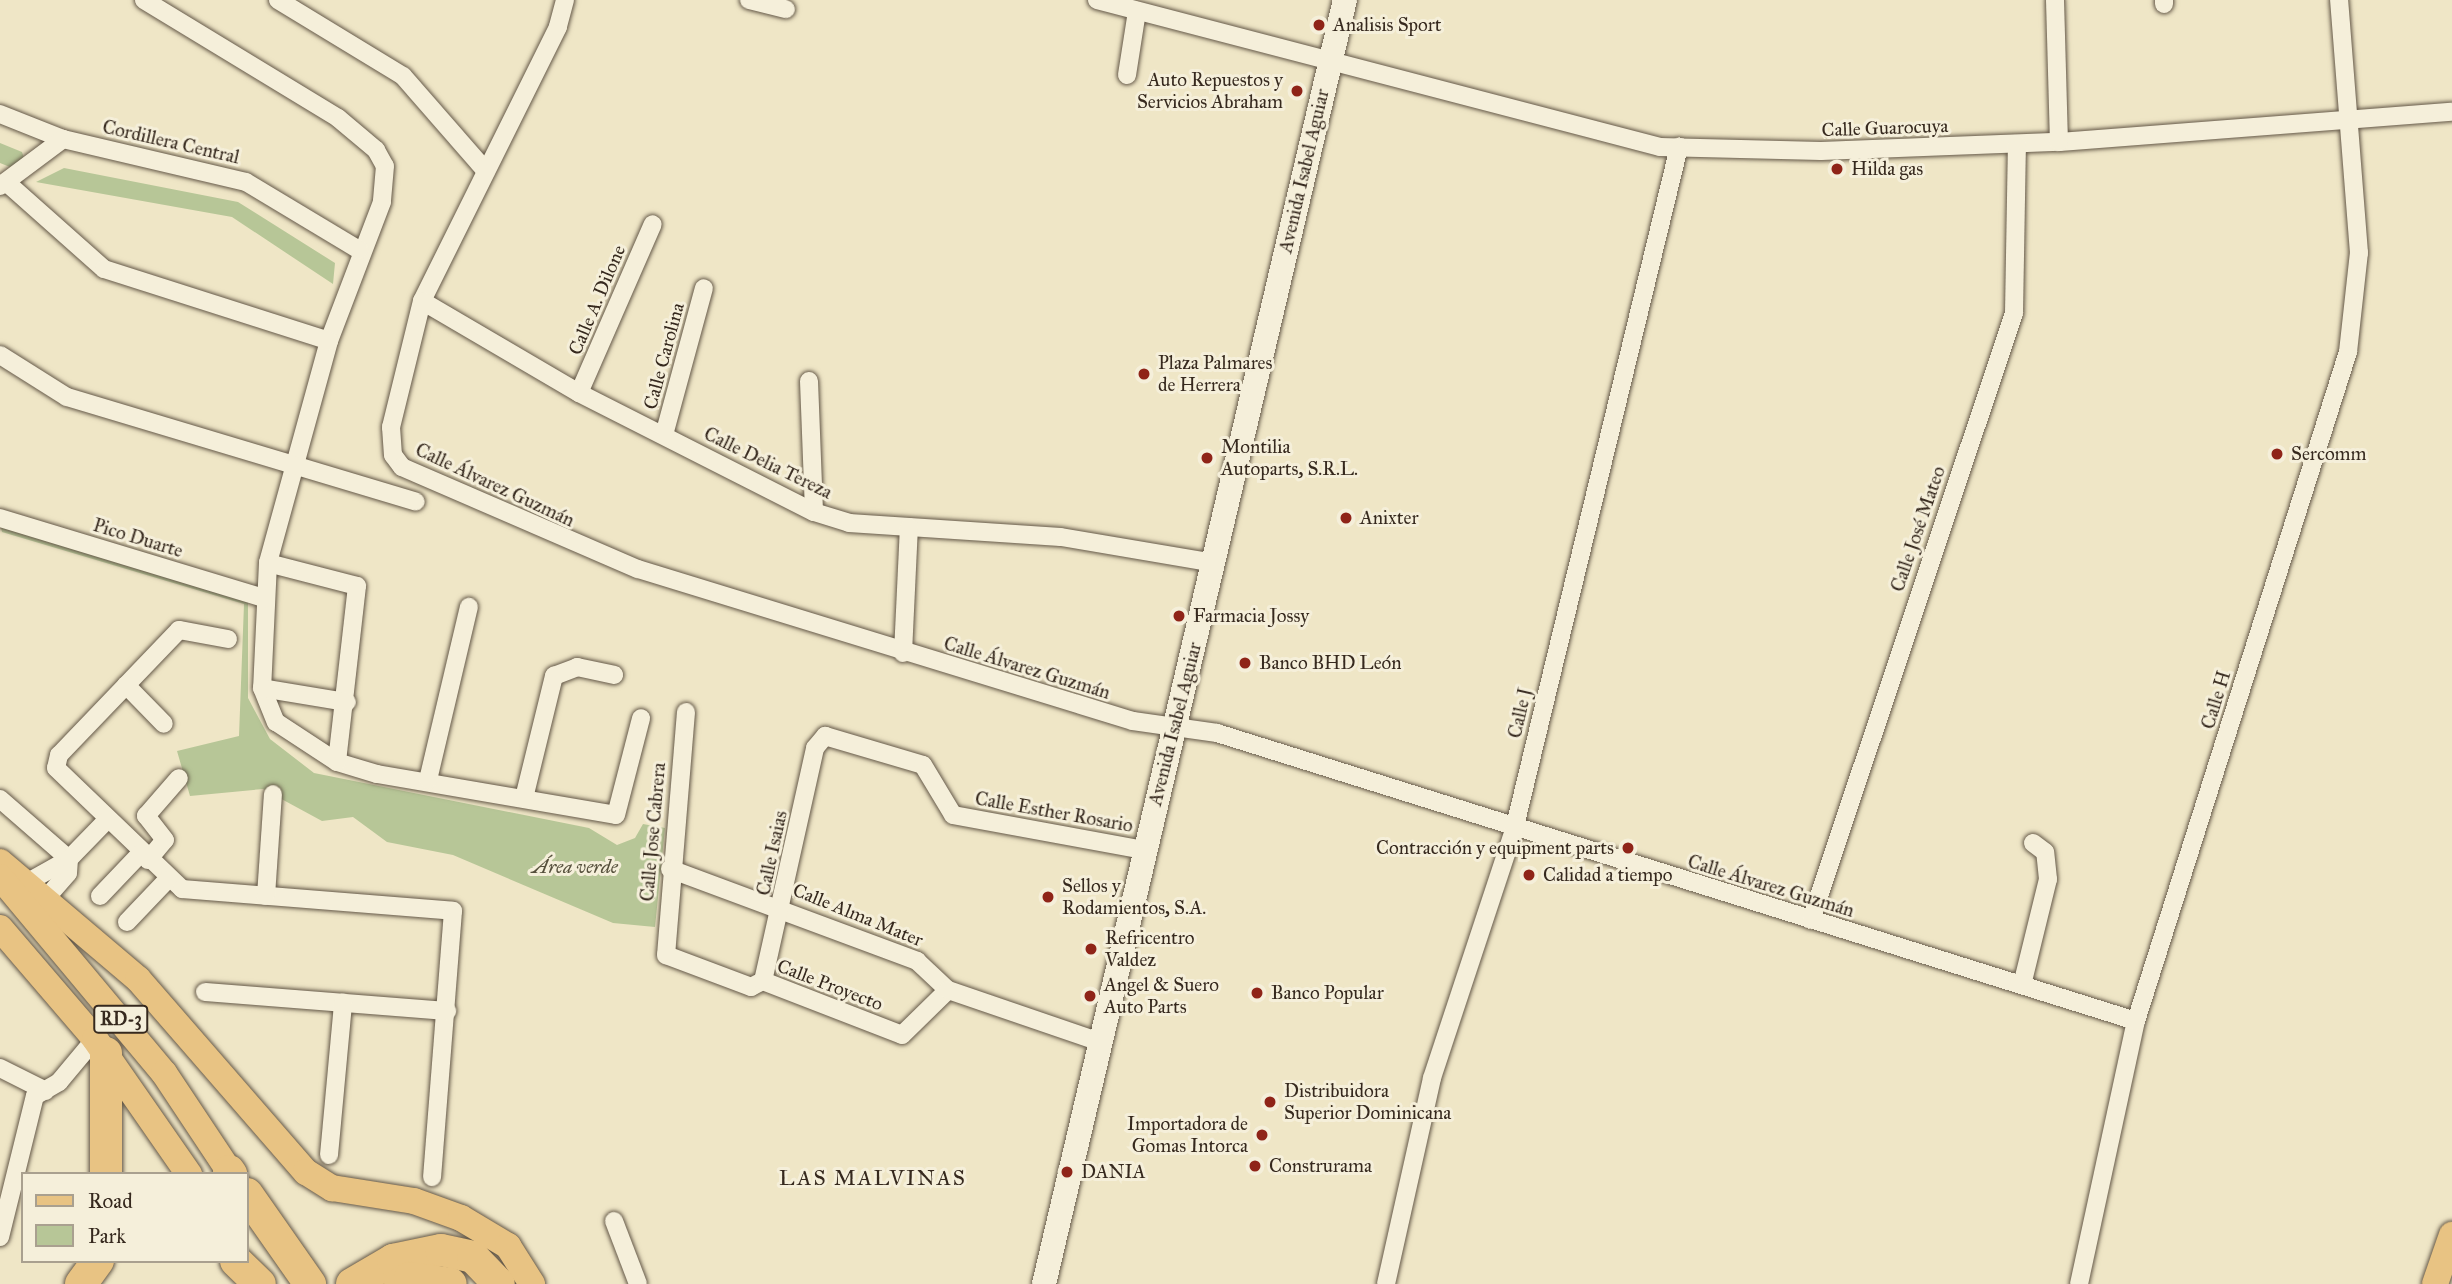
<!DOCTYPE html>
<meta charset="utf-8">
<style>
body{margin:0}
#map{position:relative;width:2452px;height:1284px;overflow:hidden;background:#efe6c6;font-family:"IM FELL Great Primer",serif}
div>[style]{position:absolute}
.green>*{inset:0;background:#b7c697}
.roads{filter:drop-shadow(0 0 2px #645848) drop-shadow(0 0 2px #645848)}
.minor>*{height:18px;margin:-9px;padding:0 9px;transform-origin:9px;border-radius:9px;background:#f5efda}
.secondary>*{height:24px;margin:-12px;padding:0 12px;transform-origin:12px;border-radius:12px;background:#f5efda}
.primary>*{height:26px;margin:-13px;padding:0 13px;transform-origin:13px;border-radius:13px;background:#e8c383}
.motorway>*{height:32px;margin:-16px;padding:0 16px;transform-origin:16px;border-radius:16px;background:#e8c383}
.dots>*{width:19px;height:19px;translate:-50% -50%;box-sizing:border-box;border:4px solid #f5efda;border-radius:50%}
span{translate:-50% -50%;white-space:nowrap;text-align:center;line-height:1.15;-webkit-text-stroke:6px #f5efda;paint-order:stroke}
.shield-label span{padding:2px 5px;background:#f5efda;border:2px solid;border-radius:5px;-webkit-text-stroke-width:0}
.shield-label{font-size:18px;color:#36291e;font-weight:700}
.poi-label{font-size:19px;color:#36291e}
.left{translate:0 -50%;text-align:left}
.right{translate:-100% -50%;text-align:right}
.street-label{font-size:19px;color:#36291e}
.park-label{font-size:19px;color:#56503c;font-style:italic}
.neighbourhood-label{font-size:21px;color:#36291e;letter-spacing:2px}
.legend{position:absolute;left:21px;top:1172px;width:228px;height:91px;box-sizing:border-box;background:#f5efda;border:2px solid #a9a08f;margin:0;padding:9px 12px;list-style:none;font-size:21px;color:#36291e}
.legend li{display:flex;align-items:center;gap:14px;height:35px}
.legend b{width:35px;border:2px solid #a9a08f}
</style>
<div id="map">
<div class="green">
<div style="clip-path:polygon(0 143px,22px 152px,24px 158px,10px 167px,0 163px)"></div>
<div style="clip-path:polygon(64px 168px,238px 202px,335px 263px,333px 284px,232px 217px,36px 182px)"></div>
<div style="clip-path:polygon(0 523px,248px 597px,248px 698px,270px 739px,314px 773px,589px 828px,617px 845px,635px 838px,643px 824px,665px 828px,655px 927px,613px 923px,453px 855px,387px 842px,353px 817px,322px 821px,263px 789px,190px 796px,177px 751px,239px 736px,244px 604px,2px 532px)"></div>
</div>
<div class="roads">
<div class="minor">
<div style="left:144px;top:0;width:227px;rotate:31.3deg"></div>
<div style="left:338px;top:118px;width:50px;rotate:40.1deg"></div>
<div style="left:376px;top:150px;width:18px;rotate:61deg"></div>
<div style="left:385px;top:166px;width:36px;rotate:95deg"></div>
<div style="left:382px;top:202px;width:149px;rotate:110.9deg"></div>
<div style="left:329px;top:341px;width:230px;rotate:105.4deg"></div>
<div style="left:268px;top:563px;width:125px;rotate:92.7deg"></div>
<div style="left:262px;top:688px;width:37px;rotate:68deg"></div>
<div style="left:276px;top:722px;width:73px;rotate:33.3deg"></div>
<div style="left:337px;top:762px;width:42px;rotate:16.7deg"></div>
<div style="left:377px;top:774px;width:242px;rotate:9.7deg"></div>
<div style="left:616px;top:815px;width:100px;rotate:-75.5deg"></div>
<div style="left:278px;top:0;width:146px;rotate:31.3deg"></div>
<div style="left:403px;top:76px;width:126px;rotate:48.9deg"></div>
<div style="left:565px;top:0;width:28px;rotate:105deg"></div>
<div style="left:558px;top:27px;width:306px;rotate:116.4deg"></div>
<div style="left:422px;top:301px;width:130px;rotate:103.8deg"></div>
<div style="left:391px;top:427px;width:28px;rotate:86deg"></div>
<div style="left:393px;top:455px;width:15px;rotate:53deg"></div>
<div style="left:402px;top:467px;width:257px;rotate:23.4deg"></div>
<div style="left:638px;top:569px;width:518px;rotate:17.07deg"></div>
<div style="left:1133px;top:721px;width:85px;rotate:8.1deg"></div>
<div style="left:1217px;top:733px;width:963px;rotate:17.4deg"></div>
<div style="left:749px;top:0;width:38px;rotate:14deg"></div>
<div style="left:1097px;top:0;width:582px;rotate:14.63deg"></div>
<div style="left:1660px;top:147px;width:161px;rotate:1.4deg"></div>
<div style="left:1821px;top:151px;width:238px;rotate:-2.2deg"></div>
<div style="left:2059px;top:142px;width:394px;rotate:-4.4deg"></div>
<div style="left:2055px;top:0;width:142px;rotate:88.4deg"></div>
<div style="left:2164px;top:0;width:4px;rotate:90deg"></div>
<div style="left:1127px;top:75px;width:65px;rotate:-81.1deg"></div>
<div style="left:0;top:114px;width:68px;rotate:21.6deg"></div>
<div style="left:63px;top:139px;width:188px;rotate:13.2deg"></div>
<div style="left:246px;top:182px;width:132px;rotate:31deg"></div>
<div style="left:6px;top:182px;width:131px;rotate:41.6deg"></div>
<div style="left:104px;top:269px;width:236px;rotate:17.7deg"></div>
<div style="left:0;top:186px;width:79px;rotate:-36.7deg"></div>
<div style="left:422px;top:301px;width:182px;rotate:30.4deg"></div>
<div style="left:579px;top:393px;width:263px;rotate:26.9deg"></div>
<div style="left:814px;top:512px;width:37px;rotate:17deg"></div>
<div style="left:849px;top:523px;width:212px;rotate:3.8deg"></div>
<div style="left:1061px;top:537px;width:155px;rotate:9.6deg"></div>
<div style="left:0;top:355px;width:79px;rotate:32.1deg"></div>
<div style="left:67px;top:397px;width:364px;rotate:16.7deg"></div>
<div style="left:809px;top:381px;width:131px;rotate:87.8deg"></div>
<div style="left:579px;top:393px;width:184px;rotate:-66.4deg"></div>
<div style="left:664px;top:435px;width:152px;rotate:-74.8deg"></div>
<div style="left:0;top:518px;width:276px;rotate:16.9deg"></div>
<div style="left:268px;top:563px;width:92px;rotate:14.5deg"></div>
<div style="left:357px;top:586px;width:177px;rotate:96.5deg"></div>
<div style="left:228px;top:639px;width:50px;rotate:-169.6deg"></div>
<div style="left:179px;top:630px;width:173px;rotate:133.8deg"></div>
<div style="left:59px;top:755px;width:13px;rotate:103deg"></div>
<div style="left:56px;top:768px;width:175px;rotate:43.8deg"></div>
<div style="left:182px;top:889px;width:272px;rotate:4.6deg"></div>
<div style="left:453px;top:911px;width:267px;rotate:94.5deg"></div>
<div style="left:903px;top:653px;width:126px;rotate:-87.3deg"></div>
<div style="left:126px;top:685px;width:54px;rotate:45.7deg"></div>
<div style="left:262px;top:688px;width:86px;rotate:9.4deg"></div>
<div style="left:686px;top:712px;width:244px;rotate:94.7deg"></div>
<div style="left:666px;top:955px;width:91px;rotate:20.6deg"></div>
<div style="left:751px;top:987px;width:13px;rotate:-27deg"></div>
<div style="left:763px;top:981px;width:149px;rotate:21.2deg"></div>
<div style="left:902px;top:1035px;width:64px;rotate:-44.4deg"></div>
<div style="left:428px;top:780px;width:178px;rotate:-76.7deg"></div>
<div style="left:524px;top:798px;width:126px;rotate:-76.2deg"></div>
<div style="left:554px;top:676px;width:25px;rotate:-21deg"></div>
<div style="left:577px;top:667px;width:38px;rotate:12deg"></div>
<div style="left:0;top:799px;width:91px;rotate:41deg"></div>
<div style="left:69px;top:859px;width:14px;rotate:94deg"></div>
<div style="left:68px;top:873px;width:32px;rotate:131deg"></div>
<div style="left:148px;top:860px;width:26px;rotate:-50deg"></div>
<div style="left:165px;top:840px;width:31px;rotate:-128deg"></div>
<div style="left:146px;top:816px;width:50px;rotate:-49deg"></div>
<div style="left:670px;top:869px;width:264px;rotate:20.4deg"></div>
<div style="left:917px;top:961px;width:42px;rotate:43.1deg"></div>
<div style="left:948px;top:990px;width:161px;rotate:18.9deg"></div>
<div style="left:28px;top:882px;width:47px;rotate:-29.3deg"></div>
<div style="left:69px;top:859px;width:53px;rotate:-45.8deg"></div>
<div style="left:100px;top:896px;width:59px;rotate:-46.4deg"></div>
<div style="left:266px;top:896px;width:102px;rotate:-86.1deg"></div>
<div style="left:1811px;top:920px;width:640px;rotate:-71.51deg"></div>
<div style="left:2014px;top:313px;width:169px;rotate:-89deg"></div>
<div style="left:127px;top:922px;width:58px;rotate:-46.4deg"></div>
<div style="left:763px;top:981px;width:239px;rotate:-77.4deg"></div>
<div style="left:815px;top:748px;width:16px;rotate:-50deg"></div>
<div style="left:825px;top:736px;width:102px;rotate:16.5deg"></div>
<div style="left:923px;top:765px;width:58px;rotate:59deg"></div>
<div style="left:953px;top:815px;width:194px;rotate:10.4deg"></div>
<div style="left:2022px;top:985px;width:109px;rotate:-76.2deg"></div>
<div style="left:2048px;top:879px;width:27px;rotate:-96deg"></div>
<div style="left:2045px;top:852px;width:15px;rotate:-143deg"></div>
<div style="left:205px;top:992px;width:243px;rotate:4.5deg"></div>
<div style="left:0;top:1068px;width:51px;rotate:26.6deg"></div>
<div style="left:329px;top:1155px;width:153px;rotate:-84.7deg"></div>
<div style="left:614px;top:1221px;width:67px;rotate:69.1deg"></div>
<div style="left:0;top:1237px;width:145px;rotate:-76.1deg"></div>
<div style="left:35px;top:1096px;width:28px;rotate:-30deg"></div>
<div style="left:59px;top:1082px;width:56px;rotate:-50.1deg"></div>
<div style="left:1386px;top:1284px;width:211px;rotate:-77.4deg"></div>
<div style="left:1432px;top:1078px;width:261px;rotate:-71.7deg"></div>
<div style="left:1514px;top:830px;width:703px;rotate:-76.42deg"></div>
<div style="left:2079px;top:1284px;width:269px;rotate:-77.8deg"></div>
<div style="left:2136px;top:1021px;width:702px;rotate:-72.42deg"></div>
<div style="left:2348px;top:352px;width:100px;rotate:-83.7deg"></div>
<div style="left:2359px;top:253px;width:254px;rotate:-94.5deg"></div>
</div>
<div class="secondary">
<div style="left:1044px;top:1284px;width:1319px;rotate:-76.81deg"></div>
</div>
<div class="primary">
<div style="left:0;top:862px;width:181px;rotate:40.3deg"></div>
<div style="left:138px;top:979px;width:256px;rotate:49deg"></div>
<div style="left:306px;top:1172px;width:31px;rotate:32deg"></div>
<div style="left:332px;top:1188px;width:83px;rotate:9deg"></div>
<div style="left:414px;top:1201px;width:50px;rotate:19.9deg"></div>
<div style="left:461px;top:1218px;width:55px;rotate:30.8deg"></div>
<div style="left:508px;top:1246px;width:45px;rotate:57.7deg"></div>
<div style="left:0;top:877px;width:256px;rotate:50.1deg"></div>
<div style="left:164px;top:1073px;width:118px;rotate:56.4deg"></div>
<div style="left:0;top:928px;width:146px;rotate:49.4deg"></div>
<div style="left:95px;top:1039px;width:165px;rotate:55.2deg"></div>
<div style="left:2435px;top:1284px;width:52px;rotate:-70.9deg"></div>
</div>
<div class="motorway">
<div style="left:229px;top:1171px;width:4px;rotate:56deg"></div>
<div style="left:106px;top:1174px;width:121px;rotate:-90deg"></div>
<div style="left:247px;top:1194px;width:110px;rotate:55deg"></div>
<div style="left:236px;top:1261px;width:33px;rotate:44deg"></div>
<div style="left:81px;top:1284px;width:29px;rotate:-54deg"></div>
<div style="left:352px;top:1284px;width:48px;rotate:-30.3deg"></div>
<div style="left:393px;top:1260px;width:49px;rotate:-11.8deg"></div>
<div style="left:441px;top:1250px;width:33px;rotate:12deg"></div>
<div style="left:473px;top:1257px;width:37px;rotate:46deg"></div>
<div style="left:400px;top:1284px;width:12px;rotate:-31deg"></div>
<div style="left:410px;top:1278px;width:41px;rotate:8.3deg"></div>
</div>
</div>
<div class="dots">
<div style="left:1319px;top:25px;background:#8f2418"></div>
<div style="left:1297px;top:91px;background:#8f2418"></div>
<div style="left:1837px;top:169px;background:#8f2418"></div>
<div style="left:1144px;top:374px;background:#8f2418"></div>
<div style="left:2277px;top:454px;background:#8f2418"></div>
<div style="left:1207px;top:458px;background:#8f2418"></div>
<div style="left:1346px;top:518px;background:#8f2418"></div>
<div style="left:1179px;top:616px;background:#8f2418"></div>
<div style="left:1245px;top:663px;background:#8f2418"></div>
<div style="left:1628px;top:848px;background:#8f2418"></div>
<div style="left:1529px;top:875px;background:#8f2418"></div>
<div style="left:1048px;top:897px;background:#8f2418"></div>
<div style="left:1091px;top:949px;background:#8f2418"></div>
<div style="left:1257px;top:993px;background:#8f2418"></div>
<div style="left:1090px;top:996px;background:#8f2418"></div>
<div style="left:1270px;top:1102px;background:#8f2418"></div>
<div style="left:1262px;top:1135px;background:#8f2418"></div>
<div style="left:1255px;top:1166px;background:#8f2418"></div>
<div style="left:1067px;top:1172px;background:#8f2418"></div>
</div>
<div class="shield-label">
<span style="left:121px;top:1019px">RD-3</span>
</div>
<div class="poi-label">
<span class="left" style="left:1333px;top:25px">Analisis Sport</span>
<span class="right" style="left:1283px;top:91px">Auto Repuestos y<br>Servicios Abraham</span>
<span class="left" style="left:1851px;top:169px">Hilda gas</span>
<span class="left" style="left:1158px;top:374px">Plaza Palmares<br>de Herrera</span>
<span class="left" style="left:1221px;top:458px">Montilia<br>Autoparts, S.R.L.</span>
<span class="left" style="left:2291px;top:454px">Sercomm</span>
<span class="left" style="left:1360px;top:518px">Anixter</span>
<span class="left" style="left:1193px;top:616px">Farmacia Jossy</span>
<span class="left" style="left:1259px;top:663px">Banco BHD León</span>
<span class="right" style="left:1614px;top:848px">Contracción y equipment parts</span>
<span class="left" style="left:1543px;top:875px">Calidad a tiempo</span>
<span class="left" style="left:1062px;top:897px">Sellos y<br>Rodamientos, S.A.</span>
<span class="left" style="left:1105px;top:949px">Refricentro<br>Valdez</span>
<span class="left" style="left:1104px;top:996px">Angel &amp; Suero<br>Auto Parts</span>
<span class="left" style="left:1271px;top:993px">Banco Popular</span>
<span class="left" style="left:1284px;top:1102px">Distribuidora<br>Superior Dominicana</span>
<span class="right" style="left:1248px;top:1135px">Importadora de<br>Gomas Intorca</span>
<span class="left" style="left:1269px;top:1166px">Construrama</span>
<span class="left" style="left:1081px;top:1172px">DANIA</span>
</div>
<div class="street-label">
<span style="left:1885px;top:128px;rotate:-2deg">Calle Guarocuya</span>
<span style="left:171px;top:142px;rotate:13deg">Cordillera Central</span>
<span style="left:1304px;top:171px;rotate:-77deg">Avenida Isabel Aguiar</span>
<span style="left:597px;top:300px;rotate:-67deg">Calle A. Dilone</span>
<span style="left:664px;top:356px;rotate:-75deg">Calle Carolina</span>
<span style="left:768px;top:463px;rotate:26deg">Calle Delia Tereza</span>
<span style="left:495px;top:485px;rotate:25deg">Calle Álvarez Guzmán</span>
<span style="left:1918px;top:529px;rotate:-71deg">Calle José Mateo</span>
<span style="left:138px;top:538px;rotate:17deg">Pico Duarte</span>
<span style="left:1027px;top:668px;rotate:17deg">Calle Álvarez Guzmán</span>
<span style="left:2216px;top:700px;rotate:-73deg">Calle H</span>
<span style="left:1520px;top:713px;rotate:-77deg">Calle J</span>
<span style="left:1175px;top:724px;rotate:-76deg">Avenida Isabel Aguiar</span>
<span style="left:1054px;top:812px;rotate:10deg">Calle Esther Rosario</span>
<span style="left:653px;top:832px;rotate:-85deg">Calle Jose Cabrera</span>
<span style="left:772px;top:853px;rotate:-78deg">Calle Isaias</span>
<span style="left:1771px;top:886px;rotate:17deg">Calle Álvarez Guzmán</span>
<span style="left:858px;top:915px;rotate:22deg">Calle Alma Mater</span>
<span style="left:830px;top:985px;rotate:21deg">Calle Proyecto</span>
</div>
<div class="park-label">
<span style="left:575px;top:867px">Área verde</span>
</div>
<div class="neighbourhood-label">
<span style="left:873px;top:1178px">LAS MALVINAS</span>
</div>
<ul class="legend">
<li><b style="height:9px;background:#e8c383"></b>Road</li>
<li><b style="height:19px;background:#b7c697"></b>Park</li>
</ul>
</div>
